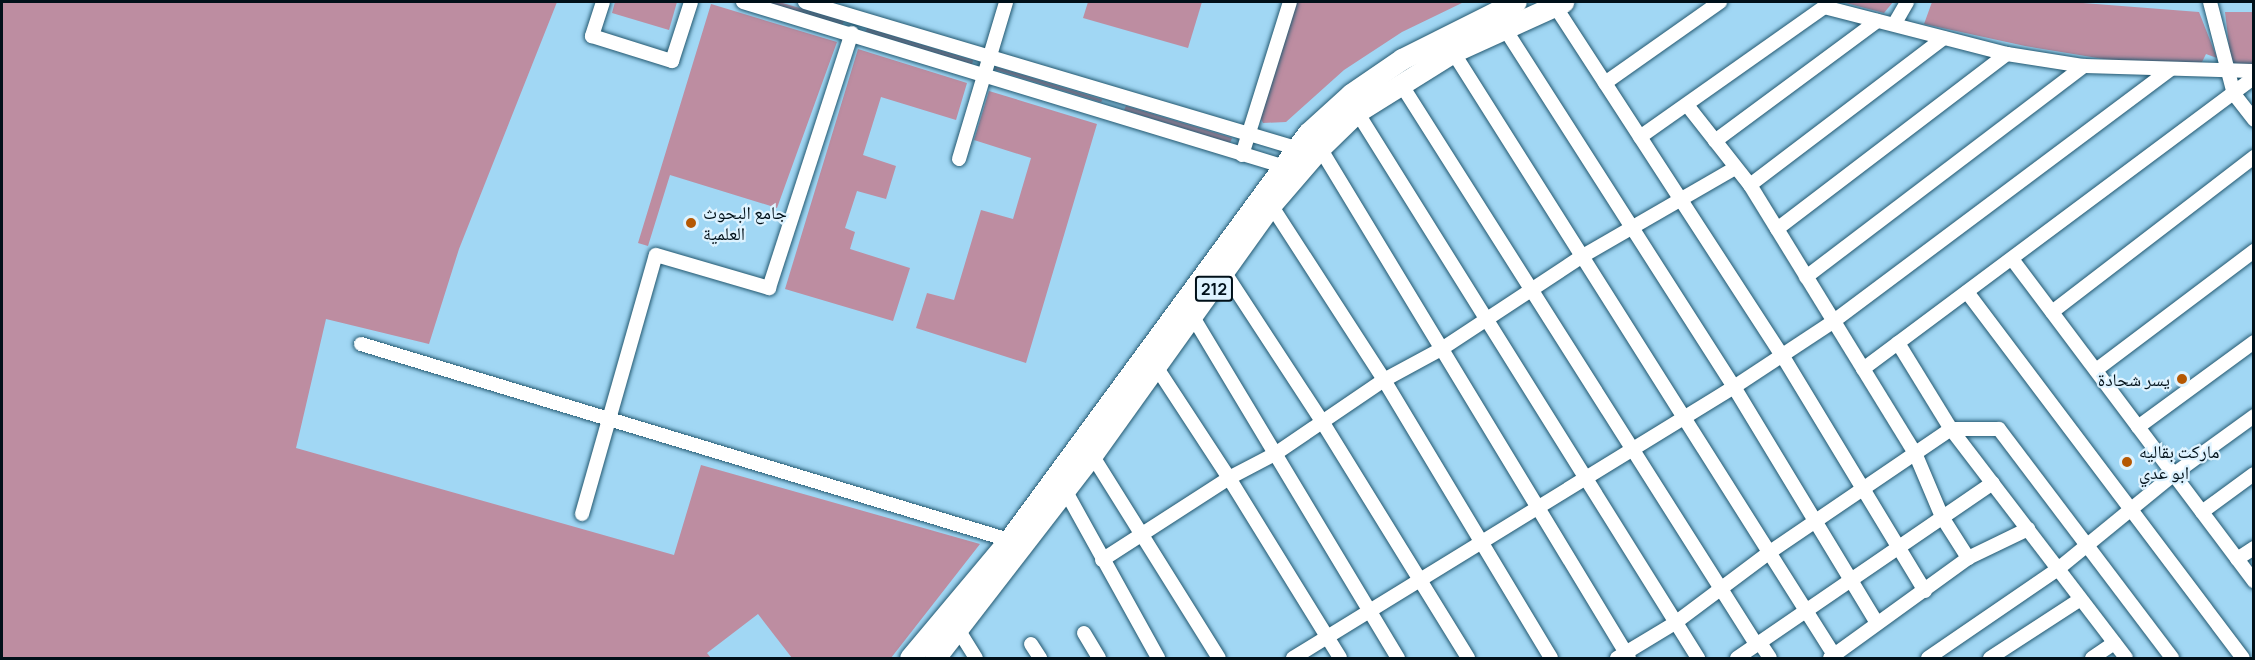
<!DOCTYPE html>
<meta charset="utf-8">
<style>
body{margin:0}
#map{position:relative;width:2255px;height:660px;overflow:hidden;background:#a1d7f4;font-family:Manrope,"Noto Naskh Arabic",sans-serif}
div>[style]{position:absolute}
.green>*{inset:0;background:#bd8da1;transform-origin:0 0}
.roads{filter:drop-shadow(0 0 2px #235870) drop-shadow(0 0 2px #235870)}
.minor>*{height:14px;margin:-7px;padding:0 7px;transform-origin:7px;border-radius:7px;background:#fff}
.primary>*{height:21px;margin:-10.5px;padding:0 10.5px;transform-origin:10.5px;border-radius:10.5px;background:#fff}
.dots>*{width:16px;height:16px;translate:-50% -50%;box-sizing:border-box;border:3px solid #def3ff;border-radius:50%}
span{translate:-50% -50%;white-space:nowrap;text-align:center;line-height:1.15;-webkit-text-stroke:4.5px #def3ff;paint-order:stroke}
.shield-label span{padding:2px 4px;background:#def3ff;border:2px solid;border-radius:4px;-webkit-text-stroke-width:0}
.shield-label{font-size:16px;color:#001019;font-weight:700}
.poi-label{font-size:18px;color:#001019}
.left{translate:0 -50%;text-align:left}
.right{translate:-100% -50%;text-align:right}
.frame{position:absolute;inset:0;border:3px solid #001019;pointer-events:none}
</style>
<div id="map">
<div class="green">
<div style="clip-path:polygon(2px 2px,557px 2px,459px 249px,429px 344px,326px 319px,296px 448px,674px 555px,701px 465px,980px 544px,891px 658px,792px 658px,758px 614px,707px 653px,711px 658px,2px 658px)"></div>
<div style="clip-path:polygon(615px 2px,677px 2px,669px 30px,612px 13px)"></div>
<div style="clip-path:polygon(766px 2px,779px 2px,844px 21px,842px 25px)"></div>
<div style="clip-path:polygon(1088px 2px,1202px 2px,1188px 48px,1083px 18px)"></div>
<div style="clip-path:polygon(1292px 2px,1464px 2px,1402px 32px,1344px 70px,1286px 122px,1263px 123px,1258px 113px)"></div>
<div style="clip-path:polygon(1842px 2px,1893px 2px,1884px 13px)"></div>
<div style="clip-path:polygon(1932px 2px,2070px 2px,2199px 12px,2217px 58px,2206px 54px,2201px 64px,2122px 62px,2025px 46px,1924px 24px)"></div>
<div style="clip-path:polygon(711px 4px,837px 42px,777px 208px,670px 175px,648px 246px,638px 243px)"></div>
<div style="clip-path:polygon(2225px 12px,2253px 12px,2253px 65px,2231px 63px)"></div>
<div style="left:867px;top:28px;width:111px;height:4px;rotate:17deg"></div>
<div style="clip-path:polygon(858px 49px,967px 83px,956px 120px,881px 97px,863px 155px,896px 166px,886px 199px,857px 191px,845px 228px,855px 232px,850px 249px,910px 268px,893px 321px,785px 289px)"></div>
<div style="left:996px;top:67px;width:111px;height:3px;rotate:17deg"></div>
<div style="clip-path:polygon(989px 91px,1097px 124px,1026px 363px,916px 328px,927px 293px,954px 300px,981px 210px,1013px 219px,1031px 158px,974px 140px)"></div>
<div style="clip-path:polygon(1126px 106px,1232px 138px,1230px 143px,1124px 110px)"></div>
</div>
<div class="roads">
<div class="minor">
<div style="left:603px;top:2px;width:36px;rotate:108deg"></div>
<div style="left:592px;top:36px;width:84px;rotate:17.4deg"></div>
<div style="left:672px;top:61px;width:62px;rotate:-72.1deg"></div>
<div style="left:743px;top:2px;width:563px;rotate:16.92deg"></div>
<div style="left:805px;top:2px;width:512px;rotate:16.56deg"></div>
<div style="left:2210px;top:2px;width:95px;rotate:75.4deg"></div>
<div style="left:2234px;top:94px;width:33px;rotate:52deg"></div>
<div style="left:1555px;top:6px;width:416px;rotate:57deg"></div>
<div style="left:1782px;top:355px;width:276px;rotate:58.8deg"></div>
<div style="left:1895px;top:23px;width:24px;rotate:-60deg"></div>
<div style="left:1505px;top:29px;width:425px;rotate:57.4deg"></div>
<div style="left:1734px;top:387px;width:276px;rotate:58.8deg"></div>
<div style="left:1453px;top:52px;width:713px;rotate:57.71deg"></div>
<div style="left:1605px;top:83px;width:141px;rotate:-35.2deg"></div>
<div style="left:1401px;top:84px;width:663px;rotate:57.63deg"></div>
<div style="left:1756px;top:644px;width:6px;rotate:18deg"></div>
<div style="left:1762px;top:646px;width:14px;rotate:56deg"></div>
<div style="left:1687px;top:105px;width:102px;rotate:51.8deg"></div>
<div style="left:1750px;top:185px;width:315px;rotate:58.4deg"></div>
<div style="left:1915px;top:453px;width:69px;rotate:67.1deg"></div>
<div style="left:1942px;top:517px;width:49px;rotate:57.6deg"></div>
<div style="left:1357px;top:112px;width:644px;rotate:58.01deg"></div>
<div style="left:1640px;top:137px;width:225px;rotate:-35.2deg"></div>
<div style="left:1824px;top:7px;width:189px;rotate:14.4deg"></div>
<div style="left:2007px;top:54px;width:78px;rotate:8.9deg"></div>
<div style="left:2084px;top:66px;width:170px;rotate:1.7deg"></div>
<div style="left:1715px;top:141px;width:202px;rotate:-36.5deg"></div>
<div style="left:1320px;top:148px;width:596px;rotate:58.79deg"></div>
<div style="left:1242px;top:155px;width:160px;rotate:-72.6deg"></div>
<div style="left:959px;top:159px;width:164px;rotate:-73.3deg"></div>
<div style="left:1750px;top:185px;width:243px;rotate:-37.2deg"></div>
<div style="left:1271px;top:205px;width:208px;rotate:57.1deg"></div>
<div style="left:1384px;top:380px;width:324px;rotate:59deg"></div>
<div style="left:1777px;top:229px;width:289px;rotate:-37.3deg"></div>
<div style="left:2012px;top:259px;width:403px;rotate:53.1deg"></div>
<div style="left:1225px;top:273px;width:179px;rotate:56.8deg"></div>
<div style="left:1323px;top:423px;width:276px;rotate:58.3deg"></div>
<div style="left:1806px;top:277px;width:349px;rotate:-37.2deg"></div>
<div style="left:1967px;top:292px;width:458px;rotate:53deg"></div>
<div style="left:2052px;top:312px;width:255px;rotate:-37.5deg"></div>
<div style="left:1193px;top:317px;width:398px;rotate:59deg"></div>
<div style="left:1898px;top:343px;width:101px;rotate:58.4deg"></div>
<div style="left:1951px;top:429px;width:288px;rotate:52.6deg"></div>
<div style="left:361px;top:344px;width:677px;rotate:16.83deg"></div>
<div style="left:1157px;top:368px;width:131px;rotate:56.8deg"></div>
<div style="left:1229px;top:478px;width:211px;rotate:58.3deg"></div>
<div style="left:1863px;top:369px;width:487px;rotate:-36.7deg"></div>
<div style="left:2096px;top:370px;width:198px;rotate:-37deg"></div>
<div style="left:2138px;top:427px;width:144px;rotate:-36.2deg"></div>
<div style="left:1092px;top:455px;width:239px;rotate:58deg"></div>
<div style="left:1065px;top:490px;width:192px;rotate:61deg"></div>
<div style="left:2202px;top:512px;width:64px;rotate:-36.2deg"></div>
<div style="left:582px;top:514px;width:269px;rotate:-74.1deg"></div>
<div style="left:656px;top:255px;width:118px;rotate:16.3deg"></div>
<div style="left:769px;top:288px;width:268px;rotate:-72deg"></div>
<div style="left:2237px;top:559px;width:20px;rotate:-33deg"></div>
<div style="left:1102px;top:560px;width:151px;rotate:-32.8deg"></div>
<div style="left:1229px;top:478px;width:52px;rotate:-27.6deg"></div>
<div style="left:1275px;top:454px;width:132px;rotate:-34.2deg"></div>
<div style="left:1384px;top:380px;width:67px;rotate:-28.5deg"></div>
<div style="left:1443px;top:348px;width:165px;rotate:-33.4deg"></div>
<div style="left:1581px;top:257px;width:178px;rotate:-30deg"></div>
<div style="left:959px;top:631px;width:32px;rotate:58deg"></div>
<div style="left:1084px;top:633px;width:29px;rotate:59deg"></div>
<div style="left:1031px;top:644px;width:17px;rotate:57deg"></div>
<div style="left:1293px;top:658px;width:518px;rotate:-31.57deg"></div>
<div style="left:1734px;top:387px;width:120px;rotate:-33.4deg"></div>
<div style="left:1834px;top:321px;width:419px;rotate:-36.8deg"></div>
<div style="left:1617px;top:658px;width:68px;rotate:-31.1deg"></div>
<div style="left:1675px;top:623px;width:119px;rotate:-36.8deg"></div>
<div style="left:1770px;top:552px;width:219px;rotate:-34.2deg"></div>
<div style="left:1951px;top:429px;width:48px"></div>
<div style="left:1999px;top:429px;width:287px;rotate:52.9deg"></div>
<div style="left:1737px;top:658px;width:310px;rotate:-34.4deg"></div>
<div style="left:1830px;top:658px;width:170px;rotate:-35.9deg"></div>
<div style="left:1968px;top:558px;width:67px;rotate:-25.8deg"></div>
<div style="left:1928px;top:658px;width:158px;rotate:-34.4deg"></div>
<div style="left:2058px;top:569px;width:150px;rotate:-39.3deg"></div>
<div style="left:2174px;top:474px;width:99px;rotate:-35.9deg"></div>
<div style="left:1990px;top:658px;width:108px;rotate:-33deg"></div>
<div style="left:2092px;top:658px;width:27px;rotate:-34deg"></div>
</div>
<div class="primary">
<div style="left:910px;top:658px;width:154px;rotate:-50deg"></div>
<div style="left:1009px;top:540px;width:505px;rotate:-53.7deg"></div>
<div style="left:1308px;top:133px;width:58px;rotate:-42.2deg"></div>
<div style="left:1351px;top:94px;width:62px;rotate:-34.5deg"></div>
<div style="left:1402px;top:59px;width:127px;rotate:-26.6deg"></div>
<div style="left:935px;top:658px;width:257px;rotate:-52.3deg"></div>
<div style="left:1092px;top:455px;width:307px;rotate:-54.4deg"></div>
<div style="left:1271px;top:205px;width:75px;rotate:-49.3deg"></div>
<div style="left:1320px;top:148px;width:52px;rotate:-44.2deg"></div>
<div style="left:1357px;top:112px;width:113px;rotate:-32deg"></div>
<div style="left:1453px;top:52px;width:121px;rotate:-24.4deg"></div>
</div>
</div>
<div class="dots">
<div style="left:691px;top:223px;background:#b55803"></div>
<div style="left:2182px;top:379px;background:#b55803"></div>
<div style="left:2127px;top:462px;background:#b55803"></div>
</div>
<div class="shield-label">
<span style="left:1214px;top:289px">212</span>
</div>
<div class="poi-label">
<span class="left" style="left:703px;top:223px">جامع البحوث<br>العلمية</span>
<span class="right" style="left:2170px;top:379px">يسر شحادة</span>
<span class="left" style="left:2139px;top:462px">ماركت بقاليه<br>ابو عدي</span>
</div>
<div class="frame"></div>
</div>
